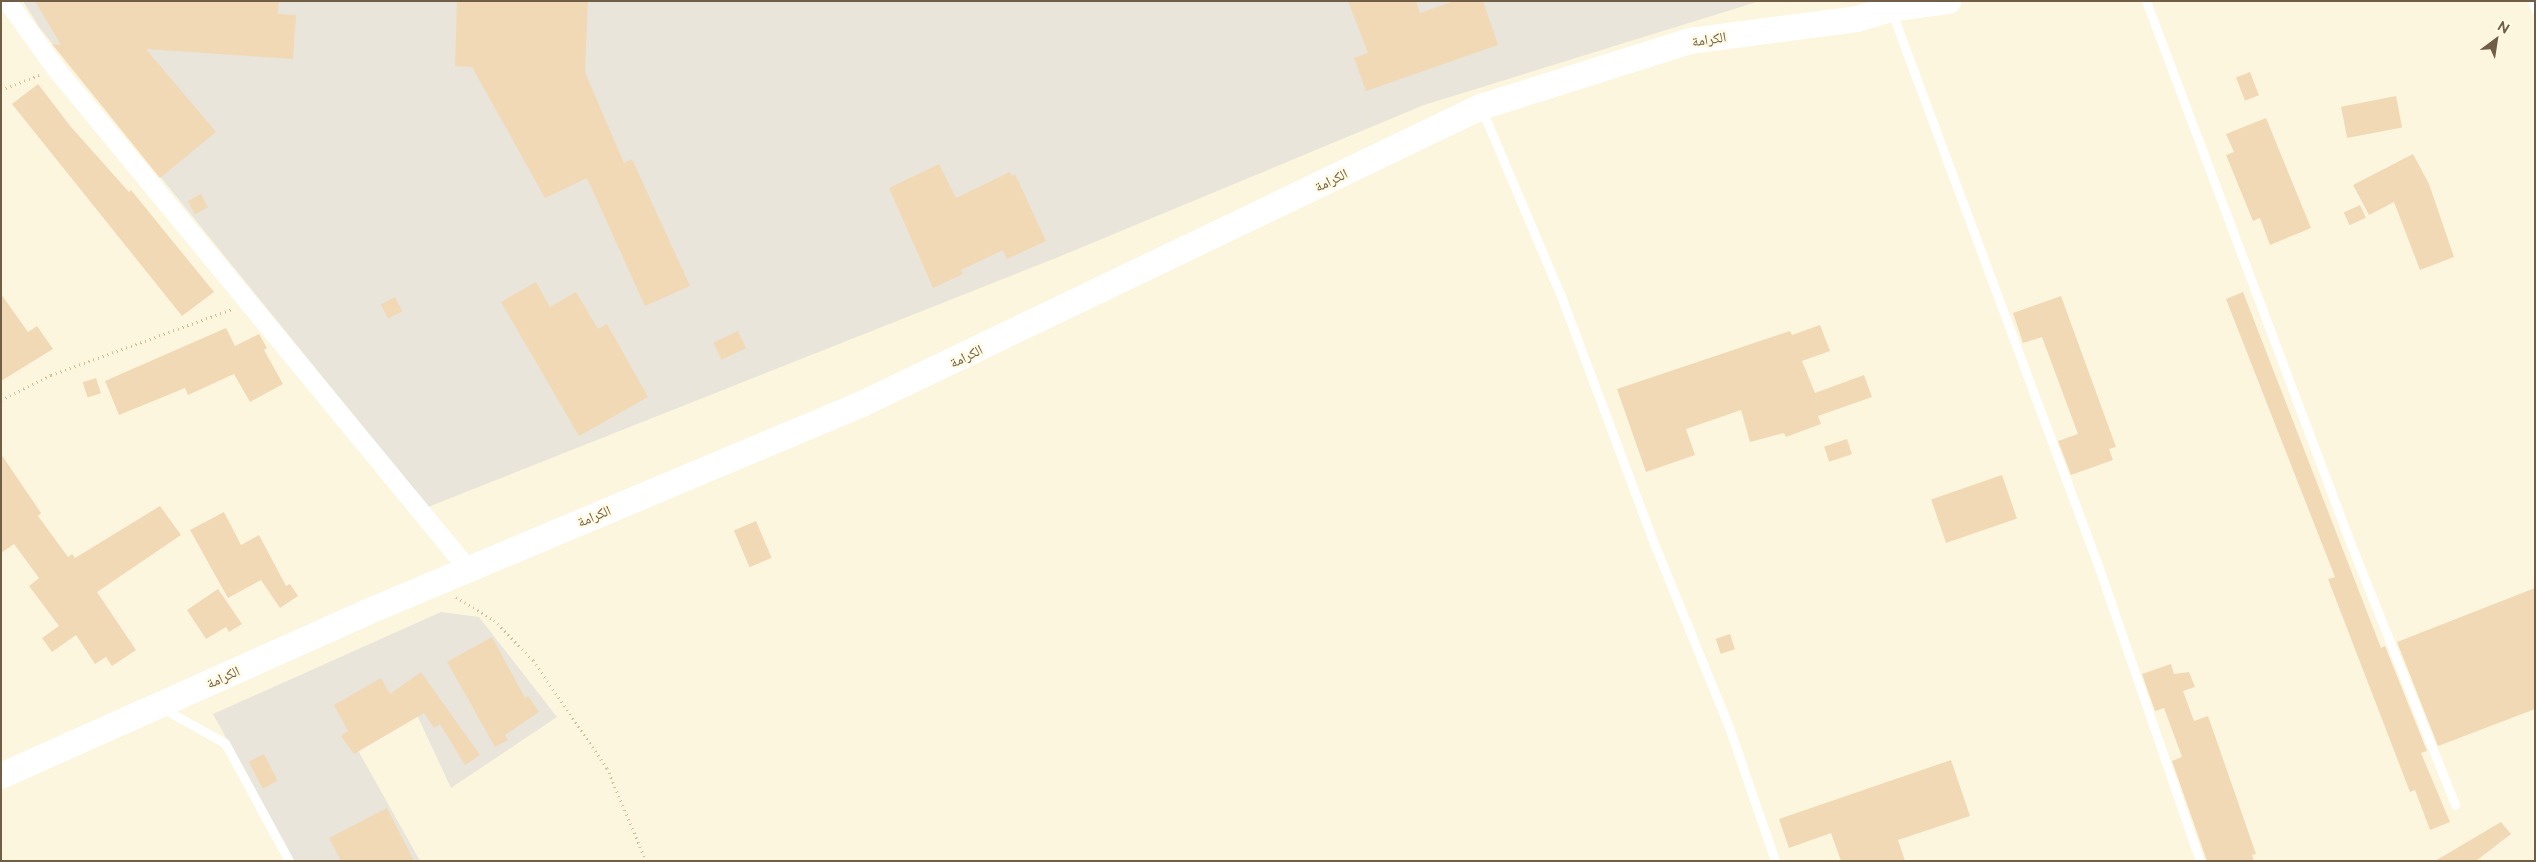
<!DOCTYPE html>
<meta charset="utf-8">
<style>
body{margin:0}
#map{position:relative;width:2536px;height:862px;overflow:hidden;background:#fcf6de;font-family:Raleway,"Noto Naskh Arabic",sans-serif}
div>[style]{position:absolute}
.industrial>*{inset:0;background:#e9e5da}
.building>*{inset:0;background:#f1d9b6;transform-origin:0 0}
.path>*{height:3px;margin-top:-1.5px;transform-origin:0;background:repeating-linear-gradient(90deg,#d5bc9a 0 1px,transparent 0 5px)}
.service>*{height:9px;margin:-4.5px;padding:0 4.5px;transform-origin:4.5px;border-radius:4.5px;background:#fff}
.minor>*{height:19px;margin:-9.5px;padding:0 9.5px;transform-origin:9.5px;border-radius:9.5px;background:#fff}
.secondary>*{height:26px;margin:-13px;padding:0 13px;transform-origin:13px;border-radius:13px;background:#fff}
span{translate:-50% -50%;white-space:nowrap;text-align:center;line-height:1.15;-webkit-text-stroke:4.5px #fffae4;paint-order:stroke}
.street-label{font-size:14px;color:#715e47}
.frame{position:absolute;inset:0;border:2px solid #715e47;pointer-events:none}
.north{position:absolute;left:2471px;top:15px;width:50px;height:50px;-webkit-text-stroke:4px #fffae4;paint-order:stroke;rotate:31deg;font-size:14px;font-weight:700;line-height:20px;text-align:center;color:#715e47}
.north::after{content:'';display:block;margin:auto;width:18px;height:22px;background:#715e47;clip-path:polygon(50% 0,100% 100%,50% 72%,0 100%)}
</style>
<div id="map">
<div class="industrial">
<div style="clip-path:polygon(23px 1px,1760px 1px,1424px 105px,1056px 258px,428px 507px,39px 27px)"></div>
<div style="clip-path:polygon(441px 612px,479px 617px,557px 717px,451px 788px,417px 715px,355px 745px,420px 861px,294px 861px,213px 714px)"></div>
</div>
<div class="building">
<div style="clip-path:polygon(35px 1px,279px 1px,278px 14px,296px 15px,293px 59px,146px 49px,216px 132px,160px 178px,52px 44px,61px 45px)"></div>
<div style="clip-path:polygon(457px 1px,588px 1px,585px 72px,624px 163px,632px 159px,690px 286px,645px 306px,587px 178px,545px 198px,472px 67px,455px 66px)"></div>
<div style="clip-path:polygon(1348px 1px,1416px 1px,1420px 13px,1454px 1px,1483px 1px,1498px 45px,1366px 91px,1354px 58px,1368px 53px)"></div>
<div style="left:2250px;top:72px;width:25px;height:15px;rotate:69deg"></div>
<div style="clip-path:polygon(38px 84px,71px 127px,129px 192px,131px 190px,214px 292px,182px 316px,12px 104px)"></div>
<div style="left:2396px;top:96px;width:32px;height:56px;rotate:79deg"></div>
<div style="clip-path:polygon(2266px 118px,2311px 228px,2270px 245px,2260px 218px,2253px 221px,2226px 155px,2234px 152px,2226px 134px)"></div>
<div style="clip-path:polygon(2413px 154px,2429px 184px,2454px 257px,2420px 270px,2394px 202px,2369px 215px,2353px 185px)"></div>
<div style="clip-path:polygon(939px 164px,956px 198px,1010px 172px,1011px 176px,1015px 174px,1046px 241px,1007px 259px,1003px 250px,961px 270px,963px 274px,933px 288px,889px 188px)"></div>
<div style="left:201px;top:194px;width:15px;height:15px;rotate:62deg"></div>
<div style="left:2360px;top:205px;width:14px;height:18px;rotate:65deg"></div>
<div style="clip-path:polygon(536px 282px,550px 307px,576px 292px,598px 329px,607px 324px,648px 397px,579px 436px,501px 302px)"></div>
<div style="clip-path:polygon(2243px 292px,2381px 648px,2385px 646px,2427px 751px,2421px 753px,2450px 822px,2430px 830px,2415px 790px,2410px 792px,2328px 579px,2335px 577px,2226px 299px)"></div>
<div style="clip-path:polygon(1px 294px,28px 332px,37px 326px,53px 349px,1px 381px)"></div>
<div style="clip-path:polygon(2061px 296px,2116px 447px,2109px 449px,2113px 460px,2071px 475px,2058px 441px,2078px 434px,2042px 337px,2023px 343px,2013px 313px)"></div>
<div style="left:395px;top:297px;width:16px;height:16px;rotate:63deg"></div>
<div style="clip-path:polygon(1820px 325px,1830px 351px,1802px 361px,1815px 393px,1864px 375px,1872px 397px,1818px 416px,1821px 424px,1786px 437px,1784px 433px,1750px 442px,1741px 410px,1686px 429px,1695px 455px,1646px 472px,1617px 389px,1790px 331px,1792px 335px)"></div>
<div style="clip-path:polygon(226px 328px,235px 346px,259px 334px,267px 348px,264px 350px,283px 384px,250px 402px,234px 374px,188px 395px,185px 388px,119px 415px,105px 381px)"></div>
<div style="left:738px;top:331px;width:19px;height:27px;rotate:65deg"></div>
<div style="left:96px;top:378px;width:16px;height:14px;rotate:72deg"></div>
<div style="left:1847px;top:439px;width:16px;height:24px;rotate:72deg"></div>
<div style="clip-path:polygon(1px 454px,41px 513px,38px 516px,68px 557px,72px 554px,75px 558px,160px 506px,181px 535px,97px 592px,136px 650px,112px 666px,106px 657px,95px 664px,76px 635px,52px 652px,42px 638px,59px 626px,29px 586px,39px 578px,14px 544px,1px 553px)"></div>
<div style="left:2002px;top:475px;width:46px;height:75px;rotate:71deg"></div>
<div style="clip-path:polygon(224px 512px,241px 545px,259px 535px,286px 586px,290px 584px,298px 596px,280px 608px,261px 580px,228px 598px,190px 530px)"></div>
<div style="left:756px;top:521px;width:40px;height:24px;rotate:67deg"></div>
<div style="clip-path:polygon(2535px 588px,2535px 709px,2438px 746px,2397px 642px)"></div>
<div style="clip-path:polygon(218px 589px,242px 624px,229px 632px,226px 627px,206px 639px,187px 610px)"></div>
<div style="left:1730px;top:634px;width:16px;height:15px;rotate:72deg"></div>
<div style="clip-path:polygon(492px 637px,525px 698px,528px 696px,539px 712px,505px 735px,508px 740px,495px 747px,447px 662px)"></div>
<div style="clip-path:polygon(2171px 664px,2174px 674px,2189px 672px,2195px 687px,2183px 691px,2194px 721px,2208px 716px,2256px 854px,2252px 855px,2254px 861px,2207px 861px,2172px 761px,2182px 757px,2164px 708px,2155px 711px,2142px 674px)"></div>
<div style="clip-path:polygon(421px 672px,480px 755px,465px 765px,440px 724px,434px 728px,424px 713px,354px 754px,341px 736px,348px 731px,334px 705px,381px 678px,390px 694px)"></div>
<div style="left:264px;top:754px;width:30px;height:17px;rotate:63deg"></div>
<div style="clip-path:polygon(1951px 760px,1970px 816px,1898px 840px,1905px 861px,1841px 861px,1831px 833px,1789px 848px,1779px 819px)"></div>
<div style="clip-path:polygon(387px 808px,414px 861px,341px 861px,329px 838px)"></div>
<div style="clip-path:polygon(2501px 822px,2511px 834px,2476px 861px,2435px 861px)"></div>
</div>
<div class="path">
<div style="left:1px;top:90px;width:41px;rotate:-21.5deg"></div>
<div style="left:1px;top:400px;width:56px;rotate:-26.6deg"></div>
<div style="left:51px;top:375px;width:193px;rotate:-20deg"></div>
<div style="left:456px;top:597px;width:44px;rotate:31.2deg"></div>
<div style="left:494px;top:620px;width:56px;rotate:45.7deg"></div>
<div style="left:533px;top:660px;width:131px;rotate:55.6deg"></div>
<div style="left:607px;top:768px;width:101px;rotate:67.2deg"></div>
</div>
<div class="service">
<div style="left:2146px;top:1px;width:578px;rotate:69.34deg"></div>
<div style="left:2350px;top:542px;width:283px;rotate:68.2deg"></div>
<div style="left:2532px;top:1px;width:9px;rotate:69deg"></div>
<div style="left:1891px;top:10px;width:596px;rotate:69.56deg"></div>
<div style="left:2099px;top:568px;width:310px;rotate:71deg"></div>
<div style="left:1482px;top:110px;width:202px;rotate:67deg"></div>
<div style="left:1561px;top:296px;width:256px;rotate:69.4deg"></div>
<div style="left:1651px;top:536px;width:209px;rotate:67.8deg"></div>
<div style="left:1730px;top:730px;width:139px;rotate:71deg"></div>
<div style="left:162px;top:708px;width:72px;rotate:29.1deg"></div>
<div style="left:225px;top:743px;width:134px;rotate:61.5deg"></div>
</div>
<div class="minor">
<div style="left:7px;top:1px;width:84px;rotate:54.2deg"></div>
<div style="left:56px;top:69px;width:648px;rotate:50.51deg"></div>
</div>
<div class="secondary">
<div style="left:1px;top:776px;width:399px;rotate:-24.1deg"></div>
<div style="left:365px;top:613px;width:539px;rotate:-22.81deg"></div>
<div style="left:862px;top:404px;width:687px;rotate:-25.63deg"></div>
<div style="left:1481px;top:107px;width:219px;rotate:-17.5deg"></div>
<div style="left:1690px;top:41px;width:168px;rotate:-7.5deg"></div>
<div style="left:1857px;top:19px;width:35px;rotate:-16deg"></div>
<div style="left:1891px;top:9px;width:58px;rotate:-8deg"></div>
</div>
<div class="street-label">
<span style="left:1709px;top:39px;rotate:-9deg">الكرامة</span>
<span style="left:1331px;top:180px;rotate:-26deg">الكرامة</span>
<span style="left:966px;top:356px;rotate:-26deg">الكرامة</span>
<span style="left:594px;top:516px;rotate:-23deg">الكرامة</span>
<span style="left:223px;top:677px;rotate:-25deg">الكرامة</span>
</div>
<div class="frame"></div>
<div class="north">N</div>
</div>
